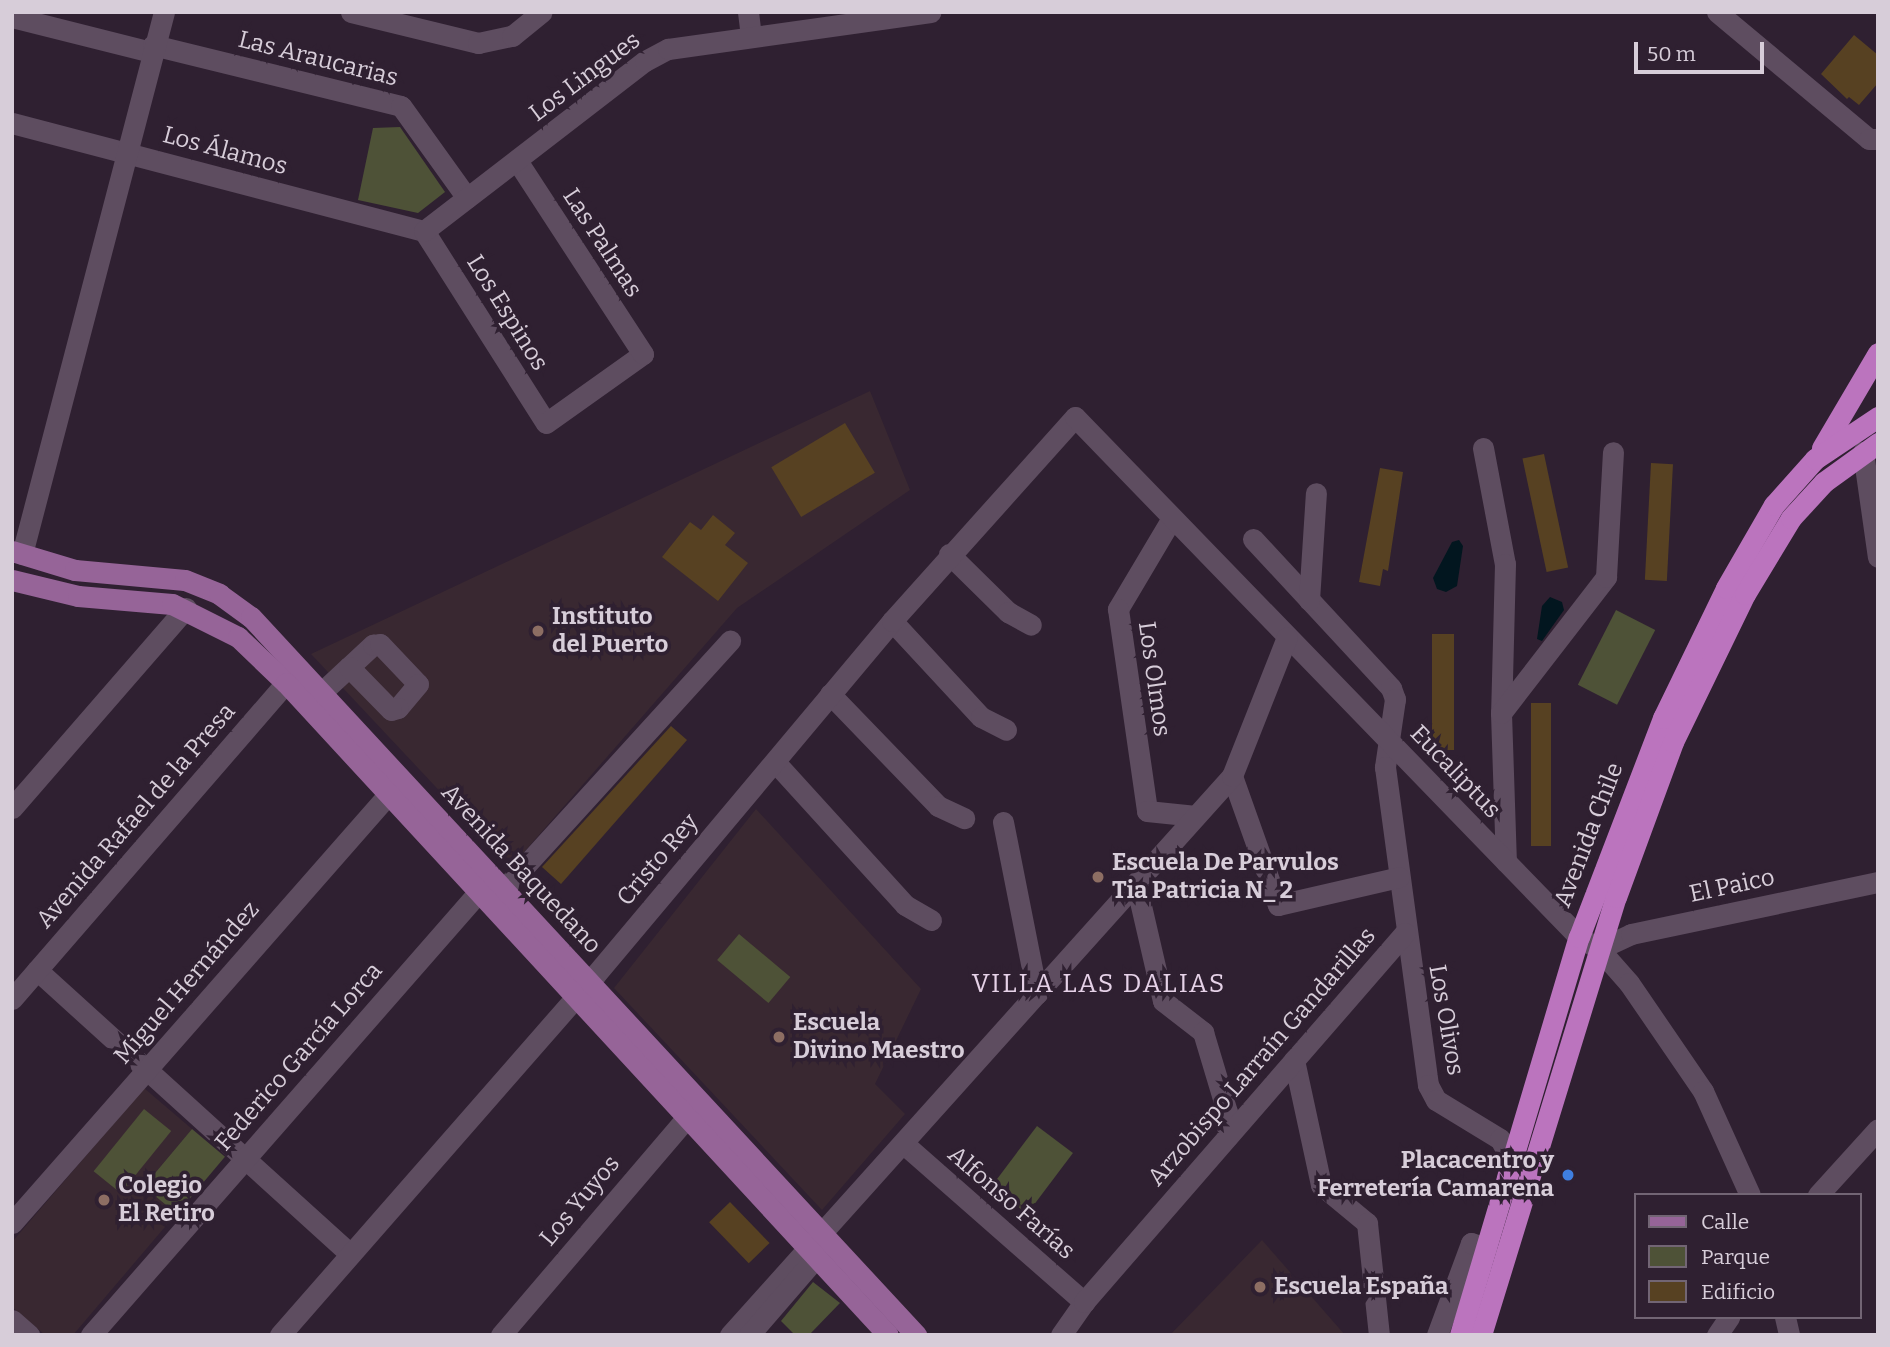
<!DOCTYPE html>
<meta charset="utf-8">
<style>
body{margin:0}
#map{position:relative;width:1890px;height:1347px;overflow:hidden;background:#2f2031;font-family:Bitter,serif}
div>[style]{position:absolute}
.education>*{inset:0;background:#392831}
.green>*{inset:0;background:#4e5237;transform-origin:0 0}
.water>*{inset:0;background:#02161f}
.building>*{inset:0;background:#574122;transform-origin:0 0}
.minor>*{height:21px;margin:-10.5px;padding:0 10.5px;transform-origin:10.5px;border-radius:10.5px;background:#5e4d60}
.major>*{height:21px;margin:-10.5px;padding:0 10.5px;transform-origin:10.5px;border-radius:10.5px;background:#966498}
.highway>*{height:21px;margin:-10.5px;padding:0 10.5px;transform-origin:10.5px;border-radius:10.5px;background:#bb74be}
.dots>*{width:19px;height:19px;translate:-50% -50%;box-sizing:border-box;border:4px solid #2f2031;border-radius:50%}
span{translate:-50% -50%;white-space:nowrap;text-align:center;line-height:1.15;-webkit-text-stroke:7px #2f2031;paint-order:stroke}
.street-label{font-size:24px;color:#d7cdd9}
.poi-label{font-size:24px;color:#d7cdd9;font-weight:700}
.left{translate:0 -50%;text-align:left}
.right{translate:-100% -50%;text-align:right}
.neighbourhood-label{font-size:26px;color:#e6d2e8;letter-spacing:2px}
.frame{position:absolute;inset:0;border:14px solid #d7cdd9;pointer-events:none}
.legend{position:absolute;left:1634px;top:1193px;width:228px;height:126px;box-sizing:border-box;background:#2f2031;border:2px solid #726574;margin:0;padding:9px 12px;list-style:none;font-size:21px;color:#d7cdd9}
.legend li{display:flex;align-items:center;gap:14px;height:35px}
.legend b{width:35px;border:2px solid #726574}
.scale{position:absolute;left:1634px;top:42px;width:130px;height:32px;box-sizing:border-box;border:4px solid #d7cdd9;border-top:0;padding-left:9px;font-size:21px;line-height:24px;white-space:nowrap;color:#d7cdd9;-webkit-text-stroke:5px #2f2031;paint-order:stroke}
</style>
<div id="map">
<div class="education">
<div style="clip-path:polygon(870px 391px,910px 490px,737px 608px,511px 867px,311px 654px)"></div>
<div style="clip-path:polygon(756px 809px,921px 989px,875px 1084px,905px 1114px,822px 1210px,614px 988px)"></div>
<div style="clip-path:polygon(144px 1088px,192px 1129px,144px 1186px,176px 1214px,73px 1335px,45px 1335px,12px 1307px,12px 1242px)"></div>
<div style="clip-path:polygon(1262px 1240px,1345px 1335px,1170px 1335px)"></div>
</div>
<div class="green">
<div style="clip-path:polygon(400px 127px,445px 192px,418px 213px,358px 200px,373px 128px)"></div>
<div style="left:1616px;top:610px;width:44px;height:84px;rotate:27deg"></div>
<div style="left:739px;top:934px;width:67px;height:34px;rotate:40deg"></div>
<div style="left:144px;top:1109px;width:35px;height:80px;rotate:39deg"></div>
<div style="left:1037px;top:1126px;width:45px;height:76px;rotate:37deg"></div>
<div style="left:192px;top:1129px;width:43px;height:75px;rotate:40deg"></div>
<div style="clip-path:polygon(813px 1282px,840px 1303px,809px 1335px,795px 1335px,781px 1321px)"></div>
</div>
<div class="water">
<div style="clip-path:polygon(1459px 540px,1463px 546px,1457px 586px,1446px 592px,1437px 589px,1433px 578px,1452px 542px)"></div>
<div style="clip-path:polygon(1550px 597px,1562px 602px,1564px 610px,1542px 641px,1537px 639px,1542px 606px)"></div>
</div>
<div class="building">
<div style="clip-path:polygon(1854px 35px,1878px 55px,1878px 83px,1859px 105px,1849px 97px,1847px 99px,1821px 74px)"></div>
<div style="left:845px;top:423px;width:58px;height:86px;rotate:59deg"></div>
<div style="left:1544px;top:454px;width:116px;height:22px;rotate:78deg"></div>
<div style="left:1651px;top:463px;width:22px;height:117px;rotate:3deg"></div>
<div style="clip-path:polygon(1380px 468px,1403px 472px,1388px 571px,1383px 569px,1380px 586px,1359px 582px)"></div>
<div style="clip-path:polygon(713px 515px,735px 533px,725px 545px,748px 563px,718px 601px,662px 557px,690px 522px,701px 530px)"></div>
<div style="left:1432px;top:634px;width:22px;height:116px"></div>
<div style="left:1531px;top:703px;width:20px;height:143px"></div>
<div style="clip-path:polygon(671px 726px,687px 740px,561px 884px,542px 867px)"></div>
<div style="left:730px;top:1202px;width:57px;height:29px;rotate:46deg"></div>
</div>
<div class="minor">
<div style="left:351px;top:12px;width:131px;rotate:13.7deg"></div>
<div style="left:478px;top:43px;width:35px;rotate:-12deg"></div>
<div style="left:512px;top:36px;width:38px;rotate:-39deg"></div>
<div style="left:748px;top:12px;width:23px;rotate:83deg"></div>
<div style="left:1717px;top:12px;width:198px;rotate:39.9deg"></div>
<div style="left:1869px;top:139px;width:9px"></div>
<div style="left:12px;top:17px;width:143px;rotate:14.1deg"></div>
<div style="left:153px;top:45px;width:255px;rotate:13.8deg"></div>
<div style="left:401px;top:106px;width:113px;rotate:54.3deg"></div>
<div style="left:12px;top:123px;width:426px;rotate:14.7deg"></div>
<div style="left:424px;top:231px;width:227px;rotate:57.6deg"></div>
<div style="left:546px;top:423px;width:119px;rotate:-35.4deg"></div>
<div style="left:643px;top:354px;width:230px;rotate:-123.1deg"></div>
<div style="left:424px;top:231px;width:279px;rotate:-37.6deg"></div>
<div style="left:645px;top:61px;width:26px;rotate:-28deg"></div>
<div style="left:668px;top:49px;width:265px;rotate:-8deg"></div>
<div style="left:1483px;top:448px;width:118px;rotate:79.3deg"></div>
<div style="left:1505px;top:564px;width:149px;rotate:91.5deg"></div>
<div style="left:1501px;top:713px;width:149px;rotate:88.1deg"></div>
<div style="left:1863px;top:452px;width:106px;rotate:81.9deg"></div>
<div style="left:1172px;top:518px;width:106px;rotate:120.7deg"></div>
<div style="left:1118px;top:609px;width:204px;rotate:81.8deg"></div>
<div style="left:1147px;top:811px;width:49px;rotate:5.8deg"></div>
<div style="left:1253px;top:539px;width:203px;rotate:47.2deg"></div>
<div style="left:1391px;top:688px;width:12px;rotate:70deg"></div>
<div style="left:1395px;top:699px;width:69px;rotate:98.4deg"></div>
<div style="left:1385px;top:767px;width:321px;rotate:82.3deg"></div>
<div style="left:1428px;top:1085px;width:17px;rotate:62deg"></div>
<div style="left:1436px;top:1100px;width:75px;rotate:31.4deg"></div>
<div style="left:1500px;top:1139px;width:25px;rotate:61deg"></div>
<div style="left:22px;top:554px;width:560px;rotate:-75.32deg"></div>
<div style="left:949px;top:554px;width:83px;rotate:44.5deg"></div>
<div style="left:1008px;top:612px;width:26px;rotate:29deg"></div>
<div style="left:1309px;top:600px;width:107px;rotate:-86.3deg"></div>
<div style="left:892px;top:621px;width:131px;rotate:47.2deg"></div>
<div style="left:981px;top:717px;width:28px;rotate:27deg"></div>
<div style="left:322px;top:692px;width:37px;rotate:-43deg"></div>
<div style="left:349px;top:667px;width:33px;rotate:-43deg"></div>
<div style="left:373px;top:645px;width:7px;rotate:-8deg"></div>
<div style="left:380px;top:644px;width:55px;rotate:46.5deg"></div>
<div style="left:418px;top:684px;width:31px;rotate:130deg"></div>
<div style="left:398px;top:708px;width:7px;rotate:164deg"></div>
<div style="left:391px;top:710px;width:60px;rotate:-134.3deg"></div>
<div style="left:830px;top:694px;width:156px;rotate:46deg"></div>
<div style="left:938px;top:806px;width:29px;rotate:25deg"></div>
<div style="left:1501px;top:713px;width:172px;rotate:-52.3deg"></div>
<div style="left:1606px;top:577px;width:125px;rotate:-86.8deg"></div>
<div style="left:775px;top:762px;width:193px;rotate:47.7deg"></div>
<div style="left:905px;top:905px;width:30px;rotate:30deg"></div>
<div style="left:1232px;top:776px;width:137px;rotate:70.4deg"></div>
<div style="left:1278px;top:905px;width:124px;rotate:-13deg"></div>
<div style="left:12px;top:808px;width:265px;rotate:-49deg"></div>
<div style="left:1003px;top:822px;width:175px;rotate:78.8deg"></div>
<div style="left:1136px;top:884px;width:120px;rotate:77deg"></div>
<div style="left:1163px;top:1001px;width:51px;rotate:37.8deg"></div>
<div style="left:1203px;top:1032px;width:84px;rotate:73.3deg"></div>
<div style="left:1227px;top:1112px;width:24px;rotate:88deg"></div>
<div style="left:504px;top:889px;width:336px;rotate:-47.7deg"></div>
<div style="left:1599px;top:949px;width:35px;rotate:-25deg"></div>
<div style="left:1631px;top:934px;width:252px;rotate:-11.9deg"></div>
<div style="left:37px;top:970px;width:423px;rotate:42.2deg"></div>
<div style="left:12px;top:999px;width:435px;rotate:-49.1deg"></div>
<div style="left:1294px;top:1060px;width:128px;rotate:77.8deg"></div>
<div style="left:1321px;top:1185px;width:60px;rotate:39.6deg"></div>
<div style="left:1367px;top:1223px;width:113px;rotate:83.9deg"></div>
<div style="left:904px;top:1144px;width:240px;rotate:41.3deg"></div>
<div style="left:1818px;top:1195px;width:89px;rotate:-47.7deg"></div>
<div style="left:12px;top:1223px;width:590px;rotate:-48.71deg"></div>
<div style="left:1785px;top:1317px;width:18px;rotate:77deg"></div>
<div style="left:12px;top:1320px;width:23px;rotate:41deg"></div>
<div style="left:91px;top:1335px;width:607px;rotate:-48.81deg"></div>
<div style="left:280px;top:1335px;width:480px;rotate:-48.8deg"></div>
<div style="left:596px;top:974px;width:461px;rotate:-50deg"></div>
<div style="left:892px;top:621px;width:274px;rotate:-48.1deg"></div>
<div style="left:1075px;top:417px;width:724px;rotate:45.9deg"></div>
<div style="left:1579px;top:937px;width:23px;rotate:31deg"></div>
<div style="left:1599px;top:949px;width:45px;rotate:48.6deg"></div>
<div style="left:1629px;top:983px;width:131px;rotate:55.6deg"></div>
<div style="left:1703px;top:1091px;width:114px;rotate:65.7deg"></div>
<div style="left:501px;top:1335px;width:305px;rotate:-49.5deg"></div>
<div style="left:730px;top:1335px;width:751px;rotate:-48.08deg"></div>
<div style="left:1232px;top:776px;width:149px;rotate:-68.4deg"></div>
<div style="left:749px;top:1335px;width:96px;rotate:-49.2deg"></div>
<div style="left:1061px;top:1335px;width:40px;rotate:-55.1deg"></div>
<div style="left:1084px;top:1302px;width:489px;rotate:-49deg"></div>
<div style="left:1437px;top:1335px;width:98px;rotate:-69.7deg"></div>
<div style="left:1471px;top:1243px;width:16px;rotate:18deg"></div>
<div style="left:1717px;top:1335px;width:22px;rotate:-56deg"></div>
</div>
<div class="major">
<div style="left:12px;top:551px;width:66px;rotate:16.8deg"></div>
<div style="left:75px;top:570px;width:110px;rotate:5.2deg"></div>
<div style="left:185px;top:580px;width:37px;rotate:22deg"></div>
<div style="left:219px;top:594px;width:39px;rotate:36deg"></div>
<div style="left:251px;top:617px;width:979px;rotate:47.19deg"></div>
<div style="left:12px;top:580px;width:68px;rotate:13.6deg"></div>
<div style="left:78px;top:596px;width:94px;rotate:4.9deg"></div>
<div style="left:172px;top:604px;width:74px;rotate:26.6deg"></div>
<div style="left:238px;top:637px;width:66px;rotate:43.8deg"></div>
<div style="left:286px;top:683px;width:887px;rotate:47.28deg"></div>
</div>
<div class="highway">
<div style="left:1822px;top:448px;width:110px;rotate:-59.5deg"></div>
<div style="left:1460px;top:1335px;width:415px;rotate:-73.4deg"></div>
<div style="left:1579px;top:937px;width:235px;rotate:-69deg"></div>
<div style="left:1663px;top:718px;width:144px;rotate:-64.1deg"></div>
<div style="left:1726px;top:588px;width:96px;rotate:-60deg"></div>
<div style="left:1774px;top:505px;width:62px;rotate:-48.3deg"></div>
<div style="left:1815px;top:459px;width:76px;rotate:-33.7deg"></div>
<div style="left:1481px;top:1335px;width:458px;rotate:-72.9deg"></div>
<div style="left:1616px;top:897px;width:165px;rotate:-69.8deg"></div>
<div style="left:1673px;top:742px;width:165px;rotate:-64.1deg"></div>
<div style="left:1745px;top:594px;width:89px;rotate:-58.8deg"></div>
<div style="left:1791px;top:518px;width:49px;rotate:-47.5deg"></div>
<div style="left:1824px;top:482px;width:67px;rotate:-35.8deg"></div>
</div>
<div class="dots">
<div style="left:538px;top:631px;background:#8d6e63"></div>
<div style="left:1098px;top:877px;background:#8d6e63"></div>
<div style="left:779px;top:1037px;background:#8d6e63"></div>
<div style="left:1568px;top:1175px;background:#3f7fe0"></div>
<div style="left:104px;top:1200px;background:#8d6e63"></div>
<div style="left:1260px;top:1287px;background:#8d6e63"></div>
</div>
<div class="street-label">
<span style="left:318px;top:59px;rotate:14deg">Las Araucarias</span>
<span style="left:585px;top:77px;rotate:-37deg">Los Lingues</span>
<span style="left:225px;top:151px;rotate:15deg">Los Álamos</span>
<span style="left:602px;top:243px;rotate:57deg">Las Palmas</span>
<span style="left:507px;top:313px;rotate:58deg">Los Espinos</span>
<span style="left:1154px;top:679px;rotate:82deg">Los Olmos</span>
<span style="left:1455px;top:772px;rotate:46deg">Eucaliptus</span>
<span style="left:136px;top:816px;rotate:-49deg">Avenida Rafael de la Presa</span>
<span style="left:1589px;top:835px;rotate:-69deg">Avenida Chile</span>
<span style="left:658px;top:860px;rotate:-50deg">Cristo Rey</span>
<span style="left:521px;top:869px;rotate:47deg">Avenida Baquedano</span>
<span style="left:1732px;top:886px;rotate:-12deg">El Paico</span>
<span style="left:187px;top:983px;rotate:-49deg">Miguel Hernández</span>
<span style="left:1446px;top:1020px;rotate:80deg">Los Olivos</span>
<span style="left:299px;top:1057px;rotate:-49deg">Federico García Lorca</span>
<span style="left:1262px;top:1057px;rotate:-49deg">Arzobispo Larraín Gandarillas</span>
<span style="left:580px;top:1201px;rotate:-50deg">Los Yuyos</span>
<span style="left:1011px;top:1203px;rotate:41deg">Alfonso Farías</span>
</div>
<div class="poi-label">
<span class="left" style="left:552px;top:631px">Instituto<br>del Puerto</span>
<span class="left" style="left:1112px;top:877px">Escuela De Parvulos<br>Tia Patricia N_ 2</span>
<span class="left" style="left:793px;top:1037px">Escuela<br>Divino Maestro</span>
<span class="right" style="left:1554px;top:1175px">Placacentro y<br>Ferretería Camarena</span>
<span class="left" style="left:118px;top:1200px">Colegio<br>El Retiro</span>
<span class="left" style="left:1274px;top:1287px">Escuela España</span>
</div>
<div class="neighbourhood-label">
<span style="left:1099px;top:984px">VILLA LAS DALIAS</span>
</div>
<div class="frame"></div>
<ul class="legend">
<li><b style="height:9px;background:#966498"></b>Calle</li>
<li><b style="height:19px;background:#4e5237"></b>Parque</li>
<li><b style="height:19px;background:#574122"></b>Edificio</li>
</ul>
<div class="scale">50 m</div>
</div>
